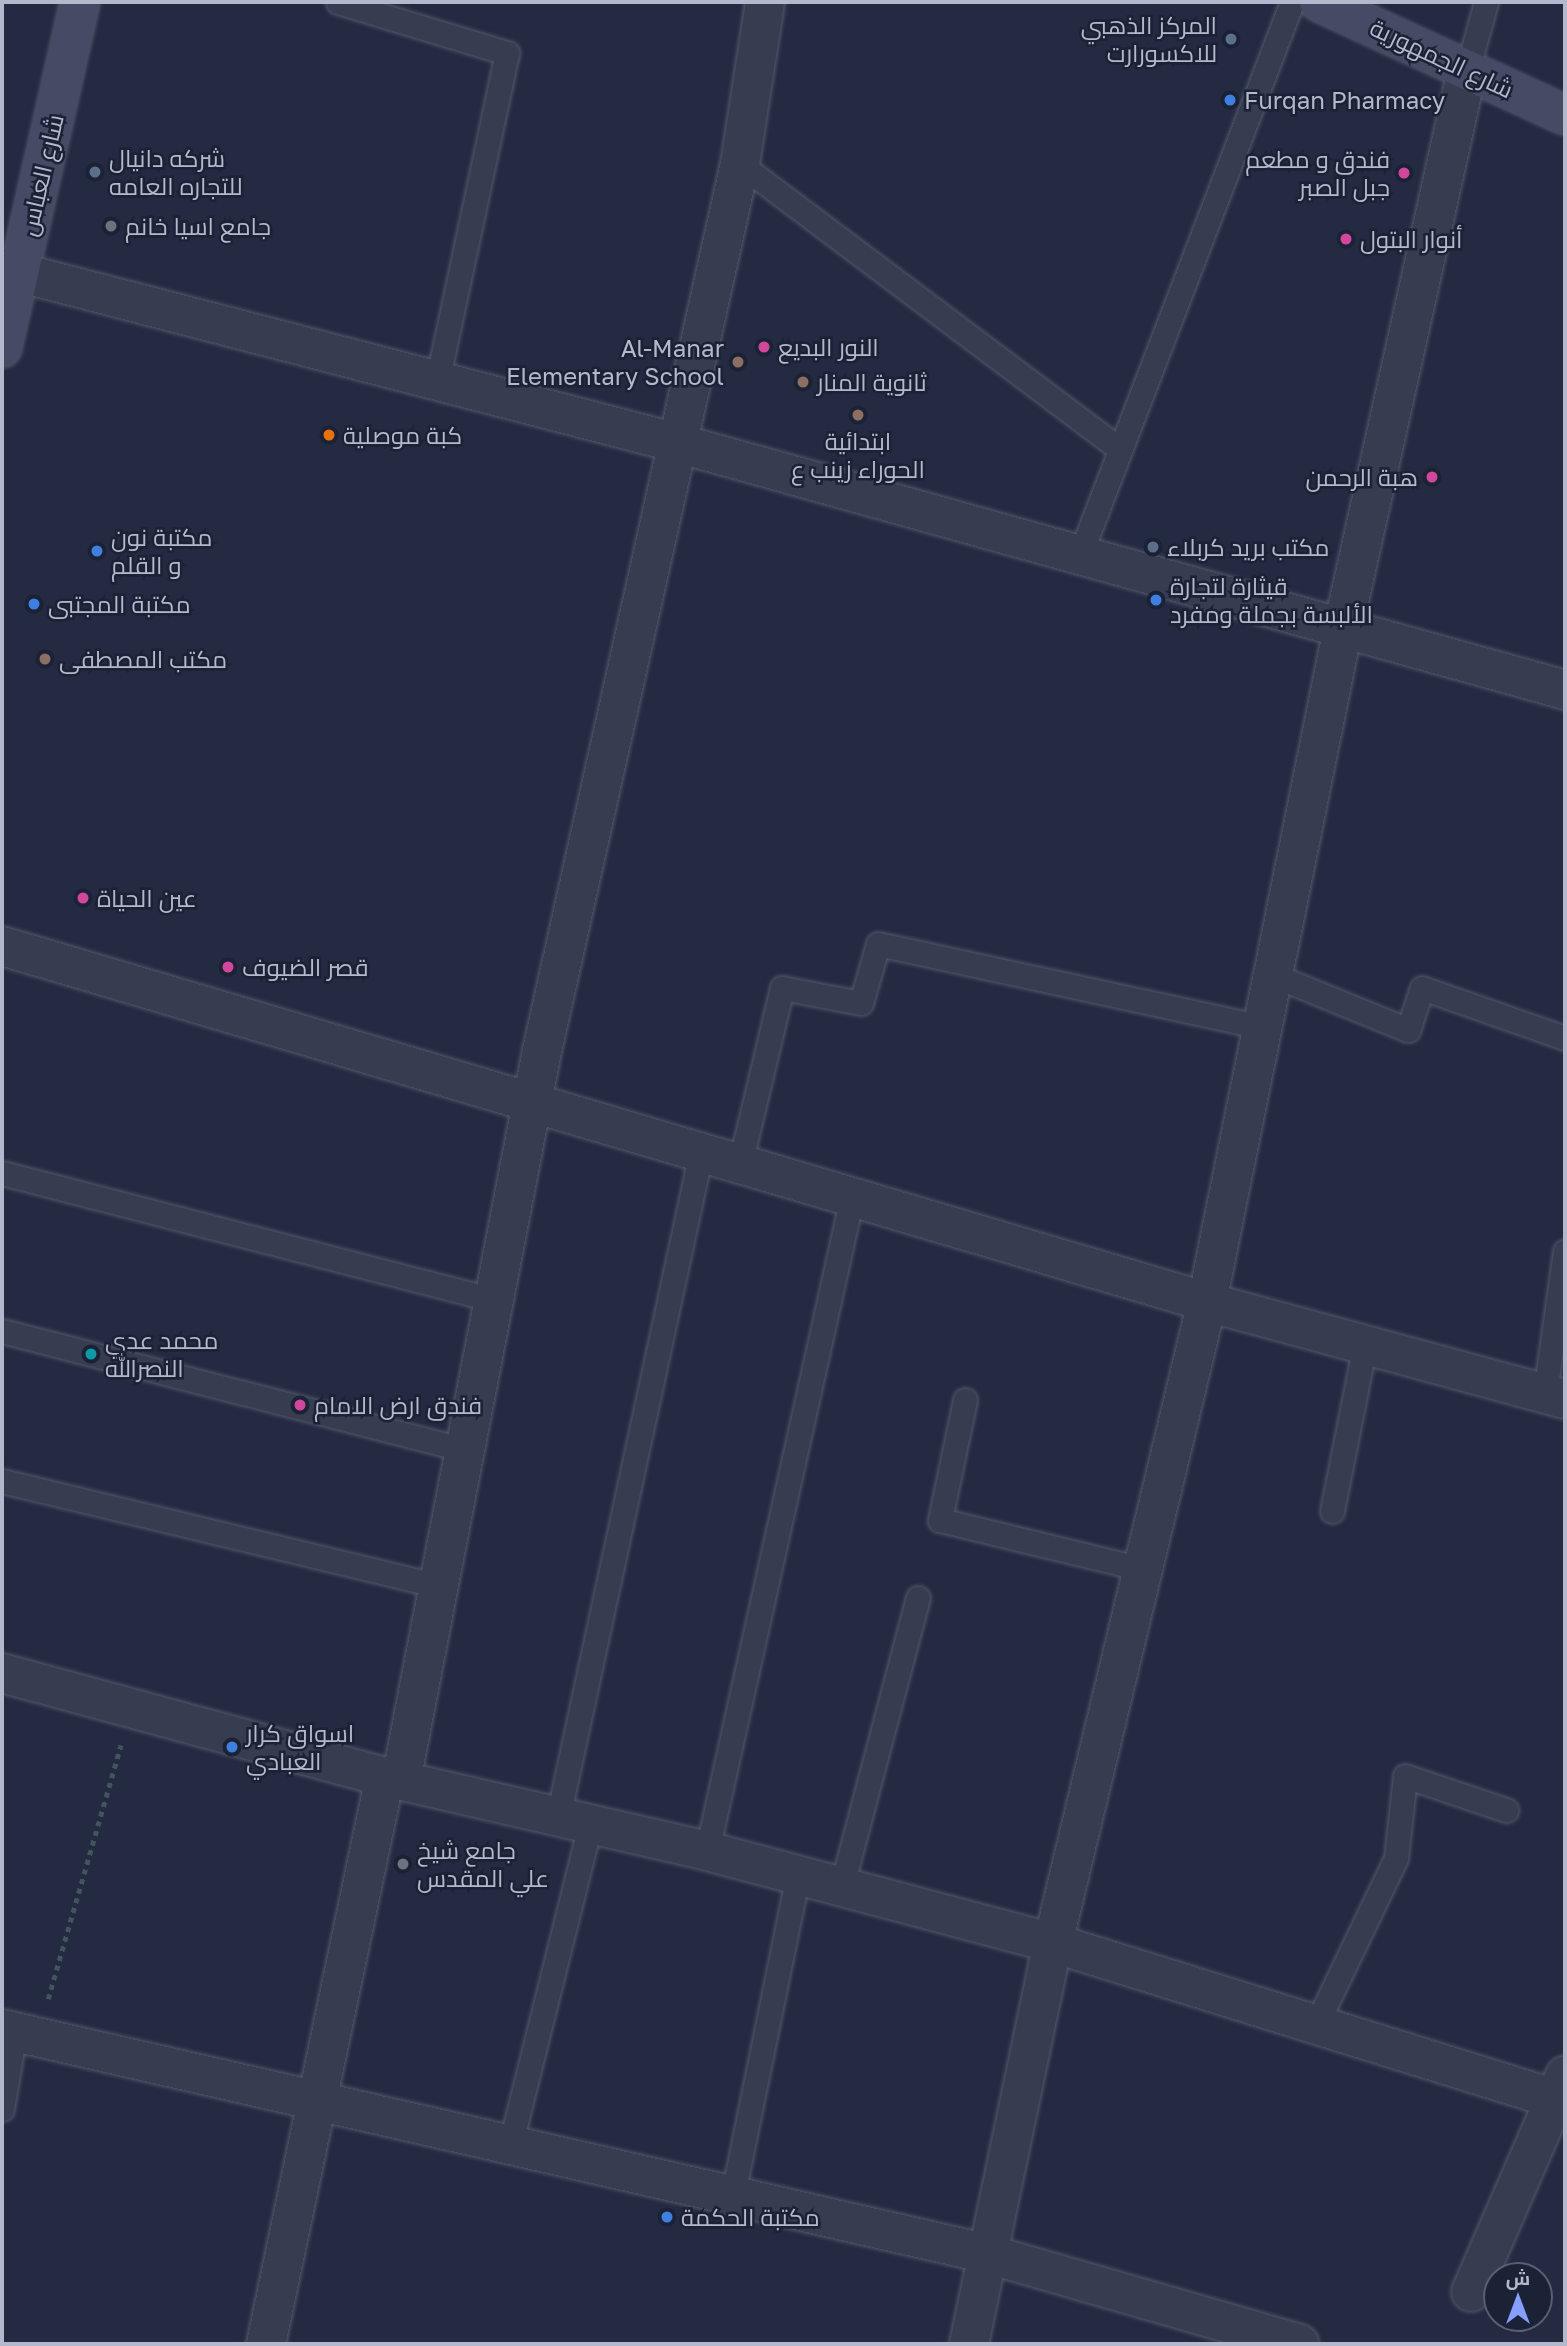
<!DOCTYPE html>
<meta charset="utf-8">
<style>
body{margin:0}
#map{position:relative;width:1567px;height:2346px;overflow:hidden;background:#232a41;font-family:"Golos Text",Cairo,sans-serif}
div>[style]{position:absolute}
.path>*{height:4.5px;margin-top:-2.25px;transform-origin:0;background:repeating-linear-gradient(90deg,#40555c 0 5px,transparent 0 10px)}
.roads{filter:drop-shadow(0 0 2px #52586c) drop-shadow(0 0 2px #52586c)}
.service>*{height:23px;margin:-11.5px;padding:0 11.5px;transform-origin:11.5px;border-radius:11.5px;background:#373d51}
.minor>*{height:38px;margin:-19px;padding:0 19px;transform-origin:19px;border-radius:19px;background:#373d51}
.secondary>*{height:38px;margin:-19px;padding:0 19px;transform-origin:19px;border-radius:19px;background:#454b64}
.dots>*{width:19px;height:19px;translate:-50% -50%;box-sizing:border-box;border:4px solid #1c2236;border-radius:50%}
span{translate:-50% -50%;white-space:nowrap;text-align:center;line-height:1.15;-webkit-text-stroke:5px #1c2236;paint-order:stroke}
.poi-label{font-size:24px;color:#b4b8cc}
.right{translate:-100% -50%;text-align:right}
.left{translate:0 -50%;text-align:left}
.street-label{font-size:24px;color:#b4b8cc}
.frame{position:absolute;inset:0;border:4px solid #b4b8cc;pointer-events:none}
.north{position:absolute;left:1483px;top:2262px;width:70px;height:70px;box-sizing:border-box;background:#1c2236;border:2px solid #595e72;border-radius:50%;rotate:0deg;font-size:19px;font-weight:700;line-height:28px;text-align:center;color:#b4b8cc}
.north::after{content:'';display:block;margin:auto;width:24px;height:32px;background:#859eff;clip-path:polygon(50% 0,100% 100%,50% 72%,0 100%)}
</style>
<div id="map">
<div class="path">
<div style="left:48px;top:1999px;width:264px;rotate:-74deg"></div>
</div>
<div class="roads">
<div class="service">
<div style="left:338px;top:2px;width:177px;rotate:16.8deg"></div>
<div style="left:507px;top:53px;width:337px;rotate:102deg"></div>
<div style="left:1467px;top:71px;width:72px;rotate:-74.6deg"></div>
<div style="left:740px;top:164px;width:475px;rotate:36.9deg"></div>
<div style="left:1080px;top:555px;width:592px;rotate:-69.03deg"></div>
<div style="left:1273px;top:975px;width:146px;rotate:22.2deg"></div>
<div style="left:1408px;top:1030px;width:44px;rotate:-71.6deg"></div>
<div style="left:1422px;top:988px;width:151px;rotate:19.3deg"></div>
<div style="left:740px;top:1164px;width:181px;rotate:-76.6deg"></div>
<div style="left:782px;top:988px;width:80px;rotate:10.8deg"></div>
<div style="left:861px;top:1003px;width:61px;rotate:-73.9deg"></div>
<div style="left:878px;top:944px;width:393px;rotate:12.2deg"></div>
<div style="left:2px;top:1173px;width:508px;rotate:14.47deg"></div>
<div style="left:2px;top:1331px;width:478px;rotate:14.4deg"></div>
<div style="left:1545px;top:1393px;width:143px;rotate:-82deg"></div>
<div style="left:965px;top:1400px;width:123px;rotate:101.8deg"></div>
<div style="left:940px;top:1520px;width:209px;rotate:13.6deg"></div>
<div style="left:2px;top:1481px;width:449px;rotate:13.5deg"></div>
<div style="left:1332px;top:1511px;width:170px;rotate:-78.8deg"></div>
<div style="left:558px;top:1817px;width:680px;rotate:-77.86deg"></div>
<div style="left:707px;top:1851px;width:670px;rotate:-77.5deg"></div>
<div style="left:842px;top:1885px;width:297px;rotate:-75.2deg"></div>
<div style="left:1316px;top:2025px;width:185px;rotate:-64.4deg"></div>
<div style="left:1396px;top:1858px;width:82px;rotate:-83.7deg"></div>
<div style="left:1405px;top:1776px;width:107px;rotate:18.6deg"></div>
<div style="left:2px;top:2109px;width:78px;rotate:-80.4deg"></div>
<div style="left:511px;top:2142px;width:328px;rotate:-76deg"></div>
<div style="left:733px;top:2194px;width:327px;rotate:-78.5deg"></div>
</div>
<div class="minor">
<div style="left:2px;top:268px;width:697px;rotate:14.53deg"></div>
<div style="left:677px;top:443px;width:922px;rotate:15.54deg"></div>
<div style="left:2px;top:946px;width:1256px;rotate:16.46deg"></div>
<div style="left:1207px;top:1302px;width:371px;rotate:15.2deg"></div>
<div style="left:2px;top:1673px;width:397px;rotate:15.2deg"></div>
<div style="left:385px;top:1777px;width:330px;rotate:12.9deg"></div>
<div style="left:707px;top:1851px;width:358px;rotate:14.9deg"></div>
<div style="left:1053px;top:1943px;width:536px;rotate:17.25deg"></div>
<div style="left:401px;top:1781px;width:743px;rotate:-79.07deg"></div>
<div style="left:542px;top:1051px;width:909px;rotate:-77.42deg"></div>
<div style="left:740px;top:164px;width:164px;rotate:-81.2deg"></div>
<div style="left:2px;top:2029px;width:1011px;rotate:12.85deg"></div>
<div style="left:988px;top:2254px;width:324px;rotate:16.1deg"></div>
<div style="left:1471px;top:2292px;width:236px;rotate:-66.5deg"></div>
<div style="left:266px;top:2344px;width:579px;rotate:-78.15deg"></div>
<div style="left:969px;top:2344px;width:410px;rotate:-78.2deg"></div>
<div style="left:1053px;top:1943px;width:659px;rotate:-76.49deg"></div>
<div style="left:1207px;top:1302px;width:688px;rotate:-78.59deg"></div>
<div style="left:1343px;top:628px;width:571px;rotate:-77.45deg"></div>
</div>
<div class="secondary">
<div style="left:1319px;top:2px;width:271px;rotate:24.7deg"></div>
<div style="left:2px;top:348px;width:355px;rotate:-77.3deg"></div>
</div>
</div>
<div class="dots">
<div style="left:1231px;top:39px;background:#5c6f8a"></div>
<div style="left:1230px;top:100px;background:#3f7fe0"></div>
<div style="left:95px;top:172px;background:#5c6f8a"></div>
<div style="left:1404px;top:173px;background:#d1479c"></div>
<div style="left:111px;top:226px;background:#6b7280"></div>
<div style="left:1346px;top:239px;background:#d1479c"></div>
<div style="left:764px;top:347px;background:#d1479c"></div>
<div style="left:738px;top:362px;background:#8d6e63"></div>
<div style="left:803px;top:382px;background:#8d6e63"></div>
<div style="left:858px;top:415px;background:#8d6e63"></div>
<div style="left:329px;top:435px;background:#e8710a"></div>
<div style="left:1432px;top:477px;background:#d1479c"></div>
<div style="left:1153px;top:547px;background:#5c6f8a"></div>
<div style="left:97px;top:551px;background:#3f7fe0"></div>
<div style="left:1156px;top:600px;background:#3f7fe0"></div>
<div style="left:34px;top:604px;background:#3f7fe0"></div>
<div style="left:45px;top:659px;background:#8d6e63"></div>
<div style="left:83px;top:898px;background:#d1479c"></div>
<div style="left:228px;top:967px;background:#d1479c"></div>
<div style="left:91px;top:1354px;background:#0f9aa8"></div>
<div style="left:300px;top:1405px;background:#d1479c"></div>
<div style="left:232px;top:1747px;background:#3f7fe0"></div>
<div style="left:403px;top:1864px;background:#6b7280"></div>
<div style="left:667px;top:2217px;background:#3f7fe0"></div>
</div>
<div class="poi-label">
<span class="right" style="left:1217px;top:39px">المركز الذهبي<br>للاكسورارت</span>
<span class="left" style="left:1244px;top:100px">Furqan Pharmacy</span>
<span class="left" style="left:109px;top:172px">شركه دانيال<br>للتجاره العامه</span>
<span class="right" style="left:1390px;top:173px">فندق و مطعم<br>جبل الصبر</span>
<span class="left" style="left:125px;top:226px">جامع اسيا خانم</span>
<span class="left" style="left:1360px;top:239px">أنوار البتول</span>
<span class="left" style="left:778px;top:347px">النور البديع</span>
<span class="right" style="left:724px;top:362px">Al-Manar<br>Elementary School</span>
<span class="left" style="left:817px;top:382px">ثانوية المنار</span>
<span class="left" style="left:343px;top:435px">كبة موصلية</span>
<span style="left:858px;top:455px">ابتدائية<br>الحوراء زينب ع</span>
<span class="right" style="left:1418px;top:477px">هبة الرحمن</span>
<span class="left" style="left:111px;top:551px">مكتبة نون<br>و القلم</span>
<span class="left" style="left:1167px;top:547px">مكتب بريد كربلاء</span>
<span class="left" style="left:1170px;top:600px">قيثارة لتجارة<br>الألبسة بجملة ومفرد</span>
<span class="left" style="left:48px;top:604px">مكتبة المجتبى</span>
<span class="left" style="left:59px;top:659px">مكتب المصطفى</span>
<span class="left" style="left:97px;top:898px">عين الحياة</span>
<span class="left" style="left:242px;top:967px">قصر الضيوف</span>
<span class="left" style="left:105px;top:1354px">محمد عدي<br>النصرالله</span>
<span class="left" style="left:314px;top:1405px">فندق ارض الامام</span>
<span class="left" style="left:246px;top:1747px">اسواق كرار<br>العبادي</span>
<span class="left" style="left:417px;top:1864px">جامع شيخ<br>علي المقدس</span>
<span class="left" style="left:681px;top:2217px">مكتبة الحكمة</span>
</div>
<div class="street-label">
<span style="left:1442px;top:58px;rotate:25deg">شارع الجمهورية</span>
<span style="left:41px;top:175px;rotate:-77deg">شارع العباس</span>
</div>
<div class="frame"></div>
<div class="north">ش</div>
</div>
